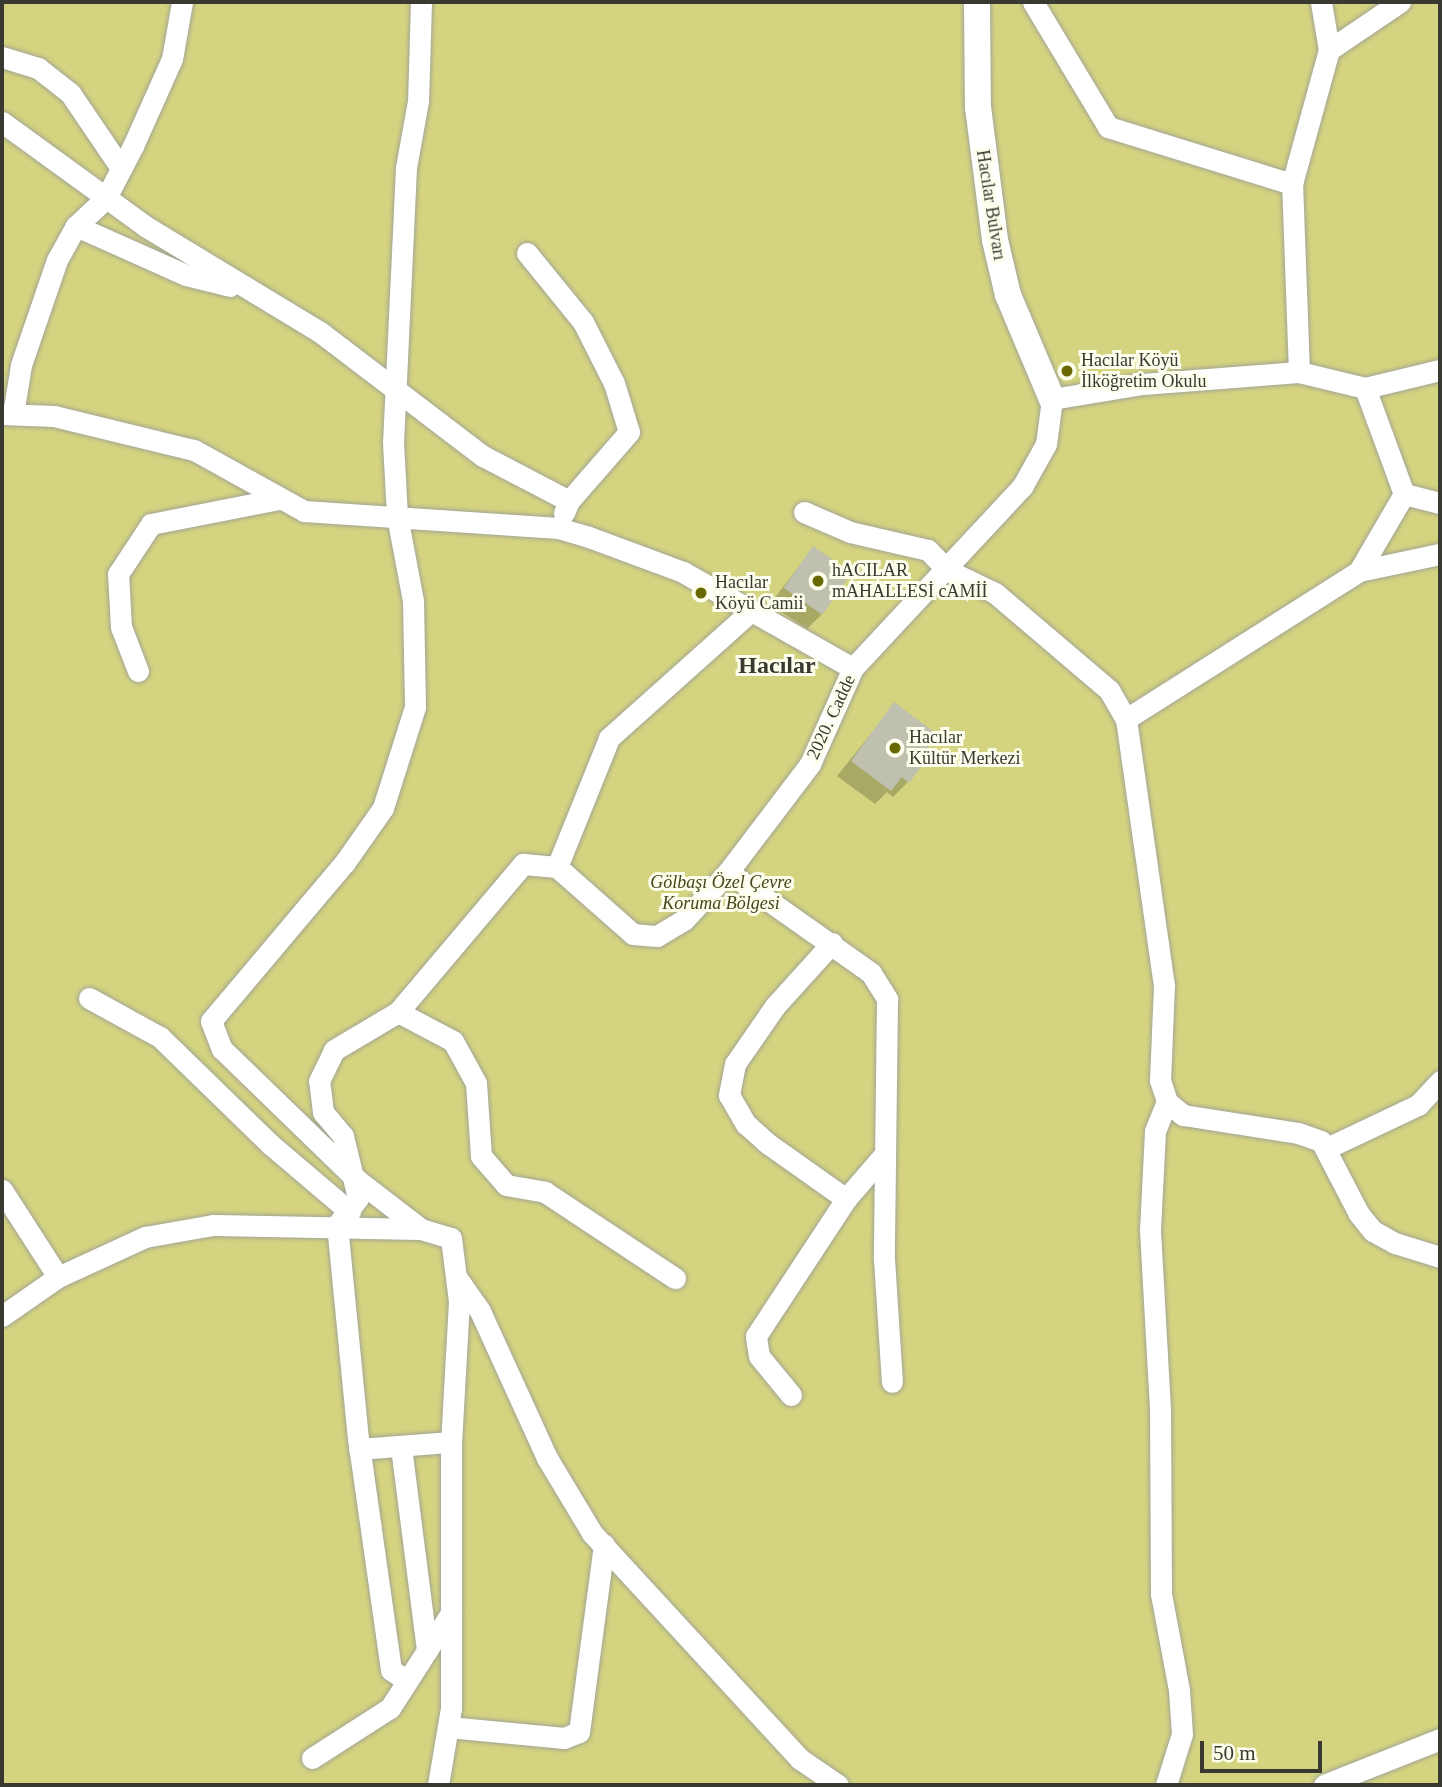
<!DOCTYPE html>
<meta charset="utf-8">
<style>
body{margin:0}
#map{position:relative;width:1442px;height:1787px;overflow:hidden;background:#f0f0de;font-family:Georgia,serif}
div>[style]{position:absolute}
.green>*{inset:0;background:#d4d480;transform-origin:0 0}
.shadow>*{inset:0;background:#0003}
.building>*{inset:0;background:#bfc0af;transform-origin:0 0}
.roads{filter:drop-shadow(0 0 2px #a4a494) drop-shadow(0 0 2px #a4a494)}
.minor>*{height:21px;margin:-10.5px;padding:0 10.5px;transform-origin:10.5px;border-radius:10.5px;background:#fff}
.major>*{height:26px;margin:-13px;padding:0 13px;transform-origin:13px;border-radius:13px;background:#fff}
.dots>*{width:19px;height:19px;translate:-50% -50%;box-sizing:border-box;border:4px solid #fdfeec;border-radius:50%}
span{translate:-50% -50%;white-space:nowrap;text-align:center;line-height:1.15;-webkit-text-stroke:6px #fdfeec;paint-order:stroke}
.street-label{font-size:18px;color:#393932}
.poi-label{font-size:18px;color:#393932}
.left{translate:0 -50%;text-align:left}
.park-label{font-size:18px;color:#45451b;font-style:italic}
.district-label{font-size:24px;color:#393932;font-weight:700}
.frame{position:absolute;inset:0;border:4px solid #393932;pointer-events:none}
.scale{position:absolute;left:1200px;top:1741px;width:122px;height:32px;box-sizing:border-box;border:4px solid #393932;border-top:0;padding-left:9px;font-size:21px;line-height:24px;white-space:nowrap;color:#393932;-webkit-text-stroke:5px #fdfeec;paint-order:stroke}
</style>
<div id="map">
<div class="green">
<div style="left:2px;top:2px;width:1438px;height:1783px"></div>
</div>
<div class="shadow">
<div style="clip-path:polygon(813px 548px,822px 614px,807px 629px,770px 604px)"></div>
<div style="clip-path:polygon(894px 705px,922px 745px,908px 782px,893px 797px,887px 792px,875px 804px,837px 776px)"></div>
</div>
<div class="building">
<div style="left:813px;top:546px;width:47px;height:51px;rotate:35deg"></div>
<div style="clip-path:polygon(894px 702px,934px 732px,925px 744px,933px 751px,909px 783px,902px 777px,891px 791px,851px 761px)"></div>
</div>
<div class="roads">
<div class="minor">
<div style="left:421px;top:2px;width:99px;rotate:91.7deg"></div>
<div style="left:418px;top:101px;width:68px;rotate:100.2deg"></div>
<div style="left:406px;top:168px;width:274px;rotate:92.7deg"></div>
<div style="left:393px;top:442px;width:74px;rotate:86.9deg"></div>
<div style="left:397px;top:516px;width:86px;rotate:79.3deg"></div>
<div style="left:413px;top:601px;width:106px;rotate:88.9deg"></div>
<div style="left:415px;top:707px;width:106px;rotate:107.6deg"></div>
<div style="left:383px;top:808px;width:66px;rotate:125.1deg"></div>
<div style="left:345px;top:862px;width:208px;rotate:130.1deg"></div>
<div style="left:211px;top:1021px;width:30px;rotate:69deg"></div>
<div style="left:222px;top:1049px;width:187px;rotate:44.1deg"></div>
<div style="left:356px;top:1179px;width:82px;rotate:37.6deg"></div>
<div style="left:421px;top:1229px;width:31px;rotate:17deg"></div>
<div style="left:451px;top:1238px;width:64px;rotate:82.8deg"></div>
<div style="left:459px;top:1301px;width:141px;rotate:93.2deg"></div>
<div style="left:451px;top:1442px;width:266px;rotate:90deg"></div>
<div style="left:451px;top:1708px;width:78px;rotate:99.6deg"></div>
<div style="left:1033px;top:2px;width:146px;rotate:59deg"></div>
<div style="left:1108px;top:127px;width:193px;rotate:17.2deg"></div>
<div style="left:1321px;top:2px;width:49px;rotate:80.5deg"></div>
<div style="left:2px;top:57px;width:38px;rotate:17deg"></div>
<div style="left:38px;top:68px;width:41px;rotate:38deg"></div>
<div style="left:70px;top:93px;width:91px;rotate:55.8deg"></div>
<div style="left:2px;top:122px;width:177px;rotate:36deg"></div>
<div style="left:145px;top:226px;width:205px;rotate:31.2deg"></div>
<div style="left:320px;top:332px;width:205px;rotate:37.3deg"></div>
<div style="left:483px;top:456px;width:97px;rotate:27.6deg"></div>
<div style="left:76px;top:226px;width:120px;rotate:24deg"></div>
<div style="left:186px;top:275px;width:45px;rotate:14deg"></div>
<div style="left:527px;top:253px;width:89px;rotate:50.9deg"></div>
<div style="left:583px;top:322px;width:68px;rotate:63.1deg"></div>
<div style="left:614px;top:383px;width:51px;rotate:73deg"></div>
<div style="left:629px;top:432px;width:91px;rotate:131deg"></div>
<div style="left:569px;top:501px;width:13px;rotate:113deg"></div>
<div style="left:1299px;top:372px;width:188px;rotate:-92.1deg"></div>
<div style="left:1292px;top:184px;width:139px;rotate:-74.6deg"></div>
<div style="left:1329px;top:50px;width:86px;rotate:-34.1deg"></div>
<div style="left:1365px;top:388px;width:77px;rotate:-13.5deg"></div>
<div style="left:2px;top:414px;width:52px;rotate:2.2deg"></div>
<div style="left:54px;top:416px;width:144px;rotate:13.7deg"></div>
<div style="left:194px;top:450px;width:126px;rotate:29deg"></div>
<div style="left:304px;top:511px;width:255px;rotate:3.8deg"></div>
<div style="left:558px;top:528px;width:32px;rotate:16deg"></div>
<div style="left:589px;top:537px;width:100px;rotate:20.4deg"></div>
<div style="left:683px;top:572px;width:195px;rotate:29.5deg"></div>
<div style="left:13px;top:414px;width:50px;rotate:-80.7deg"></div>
<div style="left:21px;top:365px;width:111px;rotate:-71.1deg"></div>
<div style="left:57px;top:260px;width:39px;rotate:-61deg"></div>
<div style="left:76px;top:226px;width:41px;rotate:-43deg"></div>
<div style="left:106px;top:198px;width:59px;rotate:-62.6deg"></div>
<div style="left:133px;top:146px;width:95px;rotate:-65.9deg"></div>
<div style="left:172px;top:59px;width:58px;rotate:-80deg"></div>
<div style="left:804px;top:512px;width:50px;rotate:23.5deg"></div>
<div style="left:850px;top:532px;width:80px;rotate:13deg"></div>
<div style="left:928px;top:550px;width:28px;rotate:46deg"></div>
<div style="left:947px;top:570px;width:53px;rotate:25.6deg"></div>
<div style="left:995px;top:593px;width:150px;rotate:40.4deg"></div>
<div style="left:1109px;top:690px;width:34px;rotate:60deg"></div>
<div style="left:1126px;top:719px;width:276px;rotate:-32.4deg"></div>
<div style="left:1359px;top:571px;width:89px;rotate:-59.7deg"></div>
<div style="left:1359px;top:571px;width:83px;rotate:-11.9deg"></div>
<div style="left:138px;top:671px;width:47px;rotate:-111.1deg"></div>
<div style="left:121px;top:627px;width:53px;rotate:-93.2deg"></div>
<div style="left:118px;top:574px;width:60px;rotate:-56.6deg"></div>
<div style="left:151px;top:524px;width:129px;rotate:-11.1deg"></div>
<div style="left:1126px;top:719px;width:269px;rotate:81.9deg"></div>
<div style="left:1164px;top:985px;width:95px;rotate:92.4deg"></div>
<div style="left:1160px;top:1080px;width:23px;rotate:72deg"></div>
<div style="left:1167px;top:1102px;width:21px;rotate:39deg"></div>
<div style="left:1183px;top:1115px;width:116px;rotate:8.9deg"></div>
<div style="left:1298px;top:1133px;width:24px;rotate:19deg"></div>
<div style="left:1321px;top:1141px;width:82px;rotate:62.5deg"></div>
<div style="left:1359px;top:1214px;width:22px;rotate:51deg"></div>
<div style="left:1373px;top:1231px;width:25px;rotate:29deg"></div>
<div style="left:1395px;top:1243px;width:47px;rotate:17.3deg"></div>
<div style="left:557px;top:867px;width:139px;rotate:-68deg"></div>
<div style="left:609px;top:738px;width:189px;rotate:-41.8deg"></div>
<div style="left:728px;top:872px;width:175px;rotate:35.2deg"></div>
<div style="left:871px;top:973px;width:31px;rotate:58deg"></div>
<div style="left:887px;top:999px;width:260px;rotate:90.7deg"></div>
<div style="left:884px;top:1259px;width:123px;rotate:86.3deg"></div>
<div style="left:832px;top:943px;width:85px;rotate:132.1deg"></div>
<div style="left:775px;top:1006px;width:70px;rotate:124.6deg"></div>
<div style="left:735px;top:1064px;width:32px;rotate:101deg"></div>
<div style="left:729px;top:1095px;width:34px;rotate:60deg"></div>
<div style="left:746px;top:1124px;width:28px;rotate:42deg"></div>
<div style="left:767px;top:1143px;width:97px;rotate:35.3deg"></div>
<div style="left:89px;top:998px;width:81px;rotate:28.8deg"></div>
<div style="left:160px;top:1037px;width:153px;rotate:44.2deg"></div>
<div style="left:270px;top:1144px;width:105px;rotate:40.4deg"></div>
<div style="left:398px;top:1012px;width:62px;rotate:27.8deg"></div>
<div style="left:453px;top:1041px;width:48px;rotate:61.3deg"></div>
<div style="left:476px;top:1083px;width:73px;rotate:86.1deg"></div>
<div style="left:481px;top:1156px;width:38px;rotate:49deg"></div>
<div style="left:506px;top:1185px;width:40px;rotate:10deg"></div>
<div style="left:545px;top:1192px;width:156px;rotate:33.5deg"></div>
<div style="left:1327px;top:1148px;width:101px;rotate:-25.3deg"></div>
<div style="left:1418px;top:1105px;width:33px;rotate:-47deg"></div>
<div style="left:2px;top:1190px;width:103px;rotate:57.2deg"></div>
<div style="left:457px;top:1278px;width:40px;rotate:55.1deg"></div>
<div style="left:480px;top:1311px;width:162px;rotate:65.5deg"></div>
<div style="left:547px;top:1458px;width:87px;rotate:59deg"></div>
<div style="left:592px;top:1533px;width:307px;rotate:47.4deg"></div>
<div style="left:800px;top:1759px;width:46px;rotate:34.4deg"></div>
<div style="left:2px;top:1316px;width:68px;rotate:-34.9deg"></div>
<div style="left:58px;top:1277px;width:96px;rotate:-24.7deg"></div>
<div style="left:145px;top:1237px;width:69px;rotate:-10deg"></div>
<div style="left:213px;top:1225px;width:208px;rotate:1.1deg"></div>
<div style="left:791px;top:1395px;width:50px;rotate:-129.4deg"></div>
<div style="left:759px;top:1356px;width:20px;rotate:-99deg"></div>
<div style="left:756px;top:1336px;width:164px;rotate:-56.7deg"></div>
<div style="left:846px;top:1199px;width:58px;rotate:-49.2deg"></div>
<div style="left:401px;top:1447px;width:205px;rotate:82.7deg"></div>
<div style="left:359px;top:1449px;width:92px;rotate:-4.4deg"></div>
<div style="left:407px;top:1681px;width:19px;rotate:-145deg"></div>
<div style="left:391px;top:1670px;width:233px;rotate:-98.1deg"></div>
<div style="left:358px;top:1439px;width:215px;rotate:-95.6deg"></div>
<div style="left:337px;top:1225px;width:34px;rotate:-52deg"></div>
<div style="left:358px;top:1198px;width:64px;rotate:-103.6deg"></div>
<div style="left:343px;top:1136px;width:31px;rotate:-130deg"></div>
<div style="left:323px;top:1112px;width:31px;rotate:-97deg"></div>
<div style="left:319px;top:1081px;width:34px;rotate:-64deg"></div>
<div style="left:334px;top:1050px;width:74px;rotate:-30.7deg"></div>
<div style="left:398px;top:1012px;width:194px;rotate:-49.8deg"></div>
<div style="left:523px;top:864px;width:34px;rotate:5deg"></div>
<div style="left:557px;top:867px;width:101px;rotate:41.4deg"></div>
<div style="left:633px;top:934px;width:24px;rotate:5deg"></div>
<div style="left:657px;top:936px;width:31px;rotate:-31deg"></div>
<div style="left:684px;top:920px;width:65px;rotate:-47.5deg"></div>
<div style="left:728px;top:872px;width:136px;rotate:-52.8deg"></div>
<div style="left:810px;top:764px;width:105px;rotate:-65.9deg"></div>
<div style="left:853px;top:668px;width:248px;rotate:-47deg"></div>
<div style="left:1022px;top:487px;width:49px;rotate:-60.8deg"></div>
<div style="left:1046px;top:444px;width:45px;rotate:-82.4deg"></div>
<div style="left:1052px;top:399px;width:92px;rotate:-9.4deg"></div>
<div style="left:1143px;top:384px;width:156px;rotate:-4.4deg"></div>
<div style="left:1299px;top:372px;width:68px;rotate:13.6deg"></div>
<div style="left:1365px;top:388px;width:113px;rotate:69.8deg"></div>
<div style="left:1404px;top:494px;width:37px;rotate:14deg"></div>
<div style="left:448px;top:1727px;width:117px;rotate:5.4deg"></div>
<div style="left:564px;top:1738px;width:16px;rotate:-22deg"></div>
<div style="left:579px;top:1732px;width:189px;rotate:-82.4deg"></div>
<div style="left:312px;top:1758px;width:93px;rotate:-32.7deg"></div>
<div style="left:390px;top:1708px;width:113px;rotate:-57.3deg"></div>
<div style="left:1166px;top:1785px;width:53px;rotate:-72.6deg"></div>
<div style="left:1182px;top:1734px;width:44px;rotate:-93.9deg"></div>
<div style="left:1179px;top:1690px;width:98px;rotate:-100.6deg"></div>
<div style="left:1161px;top:1594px;width:185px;rotate:-90.3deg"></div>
<div style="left:1160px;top:1409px;width:179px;rotate:-93.2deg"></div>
<div style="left:1150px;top:1230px;width:99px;rotate:-87.1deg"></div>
<div style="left:1155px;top:1131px;width:31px;rotate:-68deg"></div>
<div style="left:1324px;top:1785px;width:125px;rotate:-21.6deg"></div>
</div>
<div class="major">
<div style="left:977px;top:2px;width:105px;rotate:89.5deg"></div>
<div style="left:978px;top:107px;width:134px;rotate:82.7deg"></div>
<div style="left:995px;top:240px;width:57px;rotate:76.7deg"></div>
<div style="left:1008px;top:295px;width:113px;rotate:67.1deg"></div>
</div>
</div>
<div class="dots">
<div style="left:1067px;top:371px;background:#696700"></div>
<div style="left:818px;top:581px;background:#696700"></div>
<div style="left:701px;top:593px;background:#696700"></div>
<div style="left:895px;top:748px;background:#696700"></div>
</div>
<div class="street-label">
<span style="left:991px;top:205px;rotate:81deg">Hacılar Bulvarı</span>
<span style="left:831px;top:717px;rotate:-65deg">2020. Cadde</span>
</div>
<div class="poi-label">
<span class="left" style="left:1081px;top:371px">Hacılar Köyü<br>İlköğretim Okulu</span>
<span class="left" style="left:832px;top:581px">hACILAR<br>mAHALLESİ cAMİİ</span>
<span class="left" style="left:715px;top:593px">Hacılar<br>Köyü Camii</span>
<span class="left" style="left:909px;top:748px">Hacılar<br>Kültür Merkezi</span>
</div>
<div class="park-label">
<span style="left:721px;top:893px">Gölbaşı Özel Çevre<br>Koruma Bölgesi</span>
</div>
<div class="district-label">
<span style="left:777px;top:666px">Hacılar</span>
</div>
<div class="frame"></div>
<div class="scale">50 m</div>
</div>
